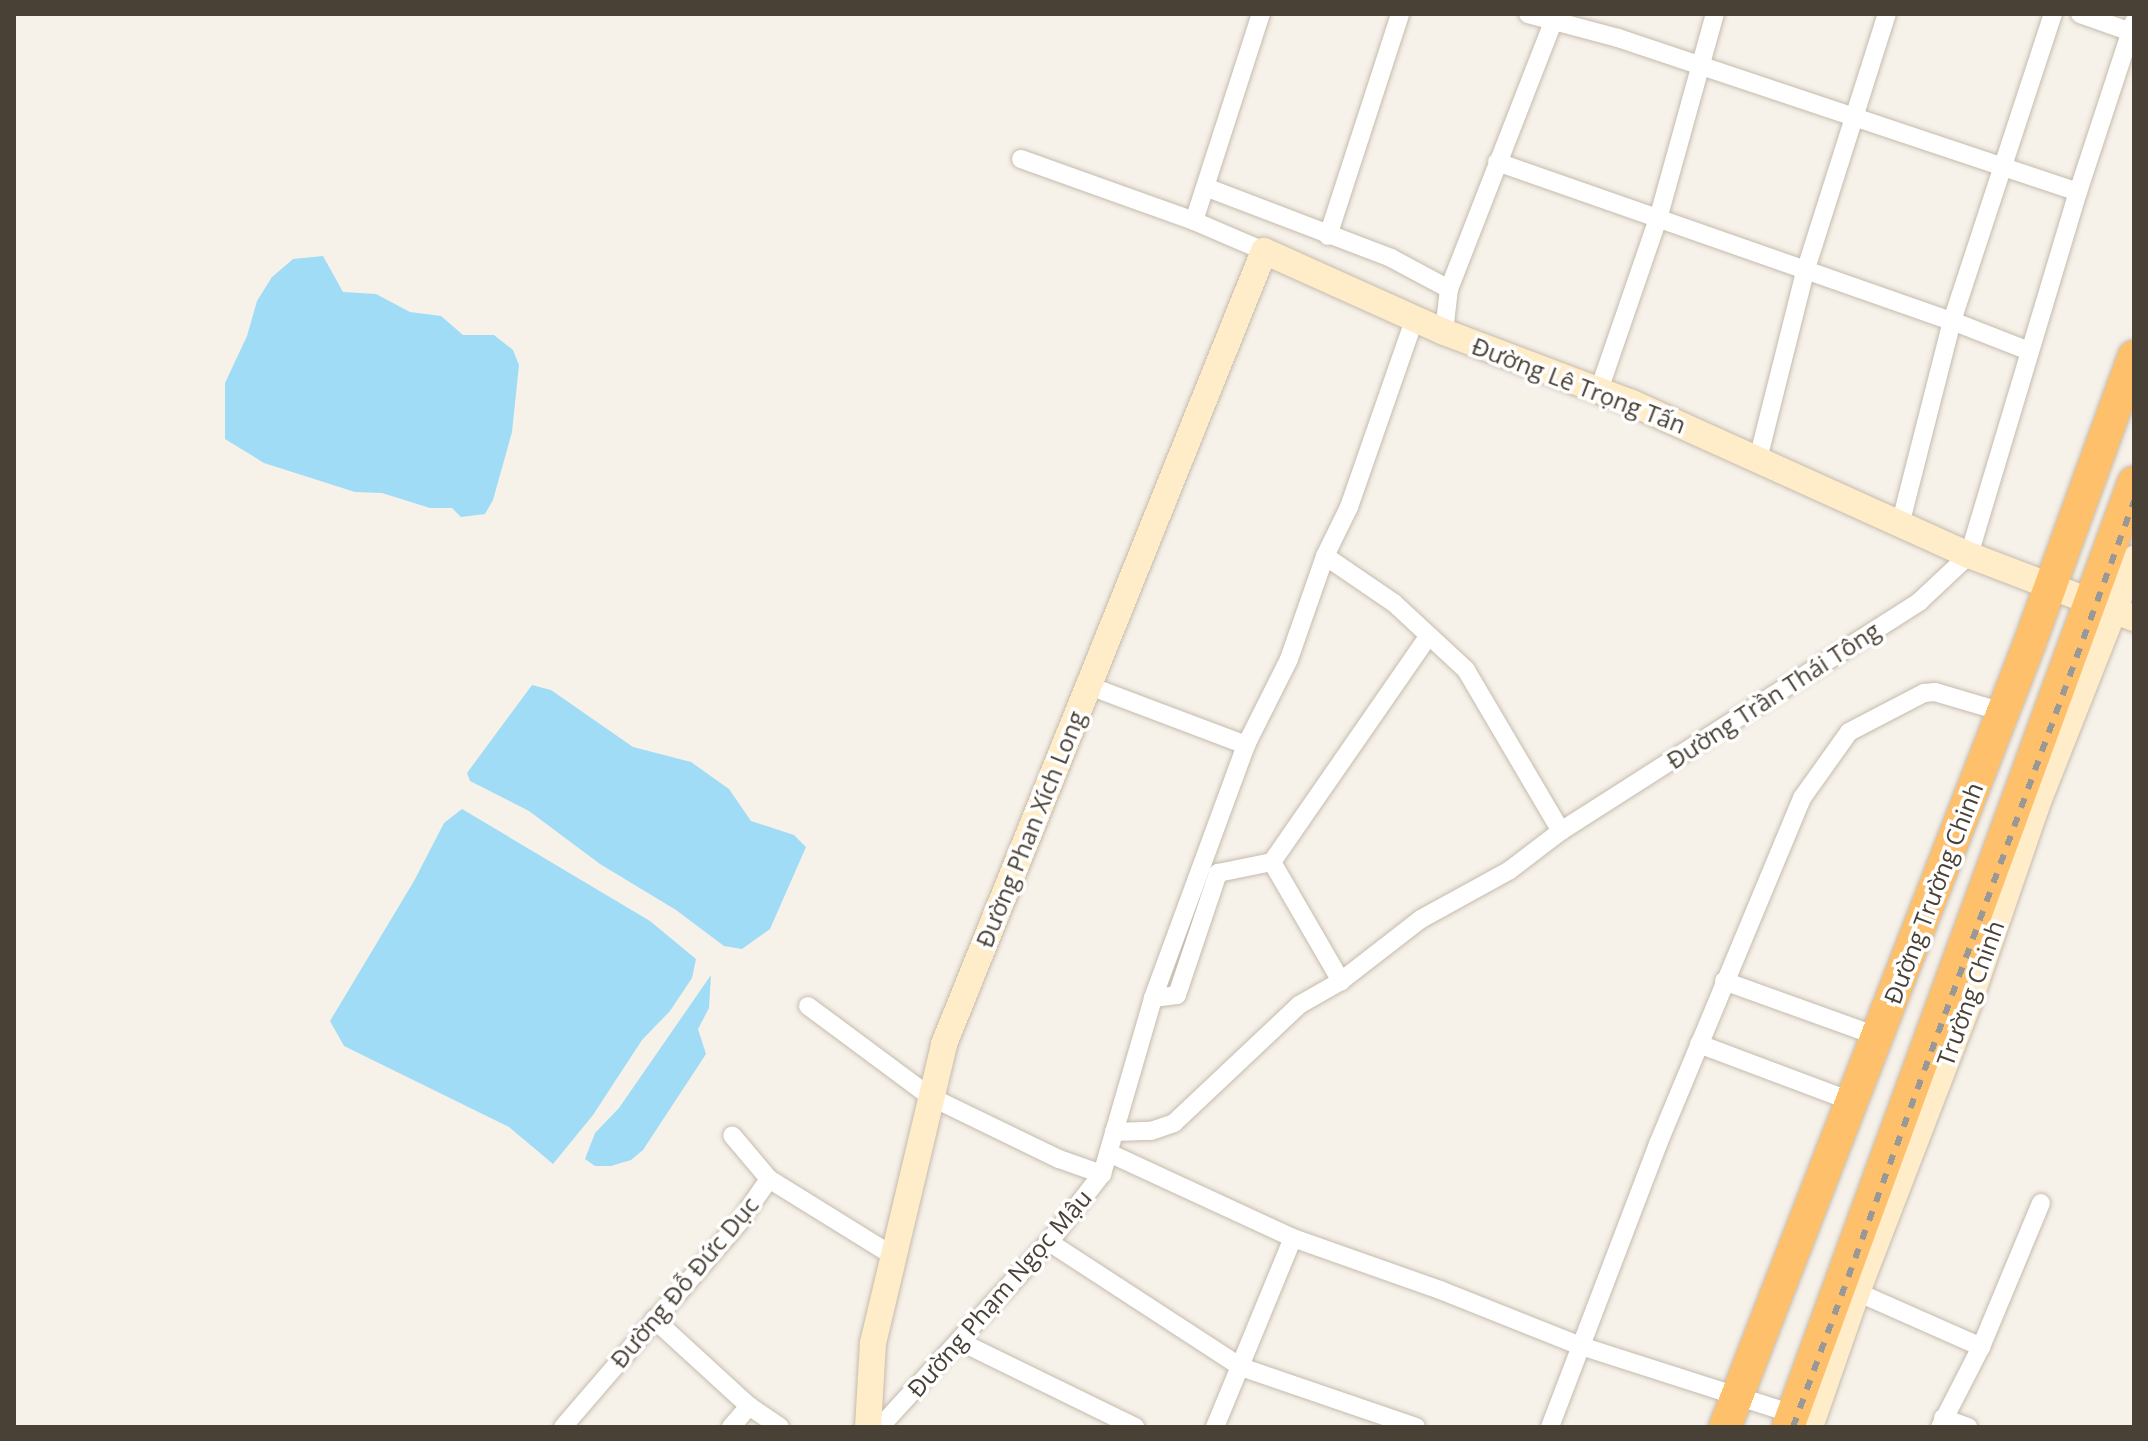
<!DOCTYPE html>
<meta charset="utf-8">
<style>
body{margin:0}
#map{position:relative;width:2148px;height:1441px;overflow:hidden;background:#f6f1e9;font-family:"Open Sans",sans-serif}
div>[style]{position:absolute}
.water>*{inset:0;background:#a1dcf7}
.roads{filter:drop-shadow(0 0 2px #c5bbad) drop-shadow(0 0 2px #c5bbad)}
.street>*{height:18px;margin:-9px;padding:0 9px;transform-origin:9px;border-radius:9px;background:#fff}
.secondary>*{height:26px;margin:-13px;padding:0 13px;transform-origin:13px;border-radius:13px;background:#ffedca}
.highway>*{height:32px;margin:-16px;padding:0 16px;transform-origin:16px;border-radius:16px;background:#ffc06b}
.rail>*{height:6px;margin-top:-3px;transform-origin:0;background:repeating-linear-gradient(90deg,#989898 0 10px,transparent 0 20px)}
span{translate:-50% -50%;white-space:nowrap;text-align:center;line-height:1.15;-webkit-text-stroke:7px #fff;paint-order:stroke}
.street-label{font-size:24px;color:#4a4136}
.frame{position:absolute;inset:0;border:16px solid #4a4136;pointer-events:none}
</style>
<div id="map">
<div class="water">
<div style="clip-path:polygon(323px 256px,343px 292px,376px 294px,410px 312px,441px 316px,463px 335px,494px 335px,513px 350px,519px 365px,512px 432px,493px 500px,485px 514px,461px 517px,452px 508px,430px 508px,382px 493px,355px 492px,264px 463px,225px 439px,225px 383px,247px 336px,257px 301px,272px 277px,293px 259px)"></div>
<div style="clip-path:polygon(532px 685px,551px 690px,633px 747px,691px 762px,729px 789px,751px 821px,794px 835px,806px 847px,770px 929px,742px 949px,724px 946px,676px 910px,600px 864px,529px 811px,470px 781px,467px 773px)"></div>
<div style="clip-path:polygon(462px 809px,650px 921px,696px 959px,692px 978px,670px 1011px,642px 1040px,593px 1115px,553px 1164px,509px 1127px,344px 1046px,330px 1021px,414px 881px,444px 823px)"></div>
<div style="clip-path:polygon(711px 975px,709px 1008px,698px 1029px,706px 1054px,643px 1150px,631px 1160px,611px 1166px,595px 1166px,585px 1159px,595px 1133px,619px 1108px)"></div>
</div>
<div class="roads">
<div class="street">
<div style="left:1528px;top:14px;width:93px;rotate:14.9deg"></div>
<div style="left:1618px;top:38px;width:485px;rotate:18.5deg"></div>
<div style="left:2080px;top:14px;width:54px;rotate:19.4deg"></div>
<div style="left:1021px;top:159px;width:184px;rotate:19.7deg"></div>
<div style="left:1194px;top:221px;width:76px;rotate:23.2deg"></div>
<div style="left:1497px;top:162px;width:482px;rotate:19.3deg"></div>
<div style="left:1952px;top:321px;width:83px;rotate:21.3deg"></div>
<div style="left:1208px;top:188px;width:196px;rotate:20.9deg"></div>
<div style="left:1391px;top:258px;width:66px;rotate:28.1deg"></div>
<div style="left:1194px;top:221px;width:218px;rotate:-72.1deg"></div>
<div style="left:1328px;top:236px;width:233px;rotate:-72deg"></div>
<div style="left:1444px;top:332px;width:43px;rotate:-83.4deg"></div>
<div style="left:1449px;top:289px;width:295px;rotate:-68.7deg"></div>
<div style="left:1599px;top:390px;width:181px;rotate:-71deg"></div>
<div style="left:1658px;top:219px;width:213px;rotate:-74.5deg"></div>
<div style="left:1758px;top:459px;width:193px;rotate:-75.9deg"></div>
<div style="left:1805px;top:272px;width:271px;rotate:-72.4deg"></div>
<div style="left:1901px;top:521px;width:206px;rotate:-75.7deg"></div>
<div style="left:1952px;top:321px;width:323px;rotate:-71.8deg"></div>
<div style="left:1325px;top:556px;width:83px;rotate:34.3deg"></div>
<div style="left:1394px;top:603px;width:98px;rotate:42.9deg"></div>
<div style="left:1466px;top:670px;width:187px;rotate:59.5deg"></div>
<div style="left:1087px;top:685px;width:170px;rotate:20.7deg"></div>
<div style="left:1272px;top:862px;width:138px;rotate:59.9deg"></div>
<div style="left:1724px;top:981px;width:163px;rotate:19.8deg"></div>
<div style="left:1153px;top:998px;width:24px;rotate:-7deg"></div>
<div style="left:1177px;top:995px;width:129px;rotate:-71.4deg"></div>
<div style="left:1218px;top:873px;width:55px;rotate:-11.5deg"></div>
<div style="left:1272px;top:862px;width:274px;rotate:-55.3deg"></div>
<div style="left:808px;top:1006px;width:151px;rotate:36.6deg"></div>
<div style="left:929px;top:1096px;width:144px;rotate:25.9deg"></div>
<div style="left:1059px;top:1159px;width:46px;rotate:19.2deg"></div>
<div style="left:1699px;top:1044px;width:162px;rotate:20.6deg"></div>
<div style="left:1114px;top:1132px;width:37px;rotate:-2deg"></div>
<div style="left:1151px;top:1131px;width:24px;rotate:-19deg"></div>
<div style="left:1174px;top:1123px;width:172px;rotate:-43.3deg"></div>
<div style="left:1299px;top:1005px;width:48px;rotate:-29.7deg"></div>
<div style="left:1341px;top:981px;width:101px;rotate:-37.8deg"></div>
<div style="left:1421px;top:919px;width:102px;rotate:-28.8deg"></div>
<div style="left:1510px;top:870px;width:64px;rotate:-37.4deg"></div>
<div style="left:1561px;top:831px;width:426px;rotate:-32.6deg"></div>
<div style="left:1920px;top:601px;width:67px;rotate:-43.2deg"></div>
<div style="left:1969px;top:555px;width:379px;rotate:-73.3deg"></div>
<div style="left:2078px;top:192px;width:179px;rotate:-71.8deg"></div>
<div style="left:1109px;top:1153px;width:203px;rotate:24.8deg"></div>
<div style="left:1293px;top:1238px;width:156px;rotate:19.5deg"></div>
<div style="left:1440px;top:1290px;width:152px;rotate:21.7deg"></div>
<div style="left:1581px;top:1346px;width:223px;rotate:17.8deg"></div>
<div style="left:769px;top:1179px;width:146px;rotate:31.8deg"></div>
<div style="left:1049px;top:1242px;width:229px;rotate:33.1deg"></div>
<div style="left:1241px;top:1367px;width:185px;rotate:18.9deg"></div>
<div style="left:1857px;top:1292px;width:136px;rotate:23.9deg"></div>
<div style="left:654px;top:1319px;width:129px;rotate:42.5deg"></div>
<div style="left:749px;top:1406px;width:37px;rotate:34deg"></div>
<div style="left:961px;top:1342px;width:194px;rotate:26deg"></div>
<div style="left:1943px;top:1418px;width:27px;rotate:20deg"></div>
<div style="left:563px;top:1427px;width:272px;rotate:-49.3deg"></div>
<div style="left:740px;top:1221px;width:51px;rotate:-55.4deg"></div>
<div style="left:769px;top:1179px;width:57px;rotate:-130.1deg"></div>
<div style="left:731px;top:1427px;width:28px;rotate:-49deg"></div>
<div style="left:880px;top:1427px;width:251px;rotate:-47.6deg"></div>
<div style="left:1049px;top:1242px;width:86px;rotate:-52.1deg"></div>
<div style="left:1102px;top:1174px;width:183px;rotate:-73.8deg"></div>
<div style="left:1153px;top:998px;width:270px;rotate:-69.8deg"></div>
<div style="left:1246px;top:745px;width:96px;rotate:-63.4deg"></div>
<div style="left:1289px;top:659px;width:109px;rotate:-70.7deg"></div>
<div style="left:1325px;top:556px;width:55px;rotate:-63.9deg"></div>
<div style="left:1349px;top:507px;width:201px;rotate:-70.8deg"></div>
<div style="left:1215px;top:1427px;width:204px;rotate:-67.6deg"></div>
<div style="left:1550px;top:1427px;width:303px;rotate:-69.1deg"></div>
<div style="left:1658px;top:1144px;width:375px;rotate:-67.4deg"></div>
<div style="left:1802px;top:798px;width:81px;rotate:-54.5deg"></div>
<div style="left:1849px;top:732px;width:85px;rotate:-27.5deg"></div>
<div style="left:1924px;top:693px;width:11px;rotate:-5deg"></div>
<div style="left:1935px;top:692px;width:71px;rotate:16.4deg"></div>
<div style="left:1940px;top:1427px;width:90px;rotate:-62.9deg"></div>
<div style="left:1981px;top:1347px;width:156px;rotate:-67.4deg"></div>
</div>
<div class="secondary">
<div style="left:868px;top:1427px;width:84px;rotate:-86.6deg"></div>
<div style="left:873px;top:1343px;width:307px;rotate:-76.6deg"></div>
<div style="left:944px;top:1044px;width:855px;rotate:-68.02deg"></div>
<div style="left:1264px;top:251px;width:197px;rotate:24.2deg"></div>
<div style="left:1444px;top:332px;width:201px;rotate:20.7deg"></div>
<div style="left:1632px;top:403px;width:370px;rotate:24.3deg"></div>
<div style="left:1969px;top:555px;width:177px;rotate:20.9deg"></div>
<div style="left:1810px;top:1427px;width:143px;rotate:-70.8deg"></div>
<div style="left:1857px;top:1292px;width:311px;rotate:-68.9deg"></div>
<div style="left:1969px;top:1002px;width:206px;rotate:-71deg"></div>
<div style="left:2036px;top:807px;width:267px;rotate:-68.4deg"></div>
</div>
<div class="highway">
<div style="left:1725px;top:1427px;width:839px;rotate:-68.76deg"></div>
<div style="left:2029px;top:645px;width:307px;rotate:-70deg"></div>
<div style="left:1788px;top:1427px;width:1006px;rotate:-69.89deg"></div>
</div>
</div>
<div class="rail">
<div style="left:1793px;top:1427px;width:987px;rotate:-69.78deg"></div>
</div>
<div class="street-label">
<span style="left:1579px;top:385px;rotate:21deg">Đường Lê Trọng Tấn</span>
<span style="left:1773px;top:695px;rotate:-33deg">Đường Trần Thái Tông</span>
<span style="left:1030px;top:829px;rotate:-68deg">Đường Phan Xích Long</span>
<span style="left:1933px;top:893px;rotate:-69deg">Đường Trường Chinh</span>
<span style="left:1970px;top:993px;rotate:-70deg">Trường Chinh</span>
<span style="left:684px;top:1282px;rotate:-50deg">Đường Đỗ Đức Dục</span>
<span style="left:999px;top:1293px;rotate:-49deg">Đường Phạm Ngọc Mậu</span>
</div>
<div class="frame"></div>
</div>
